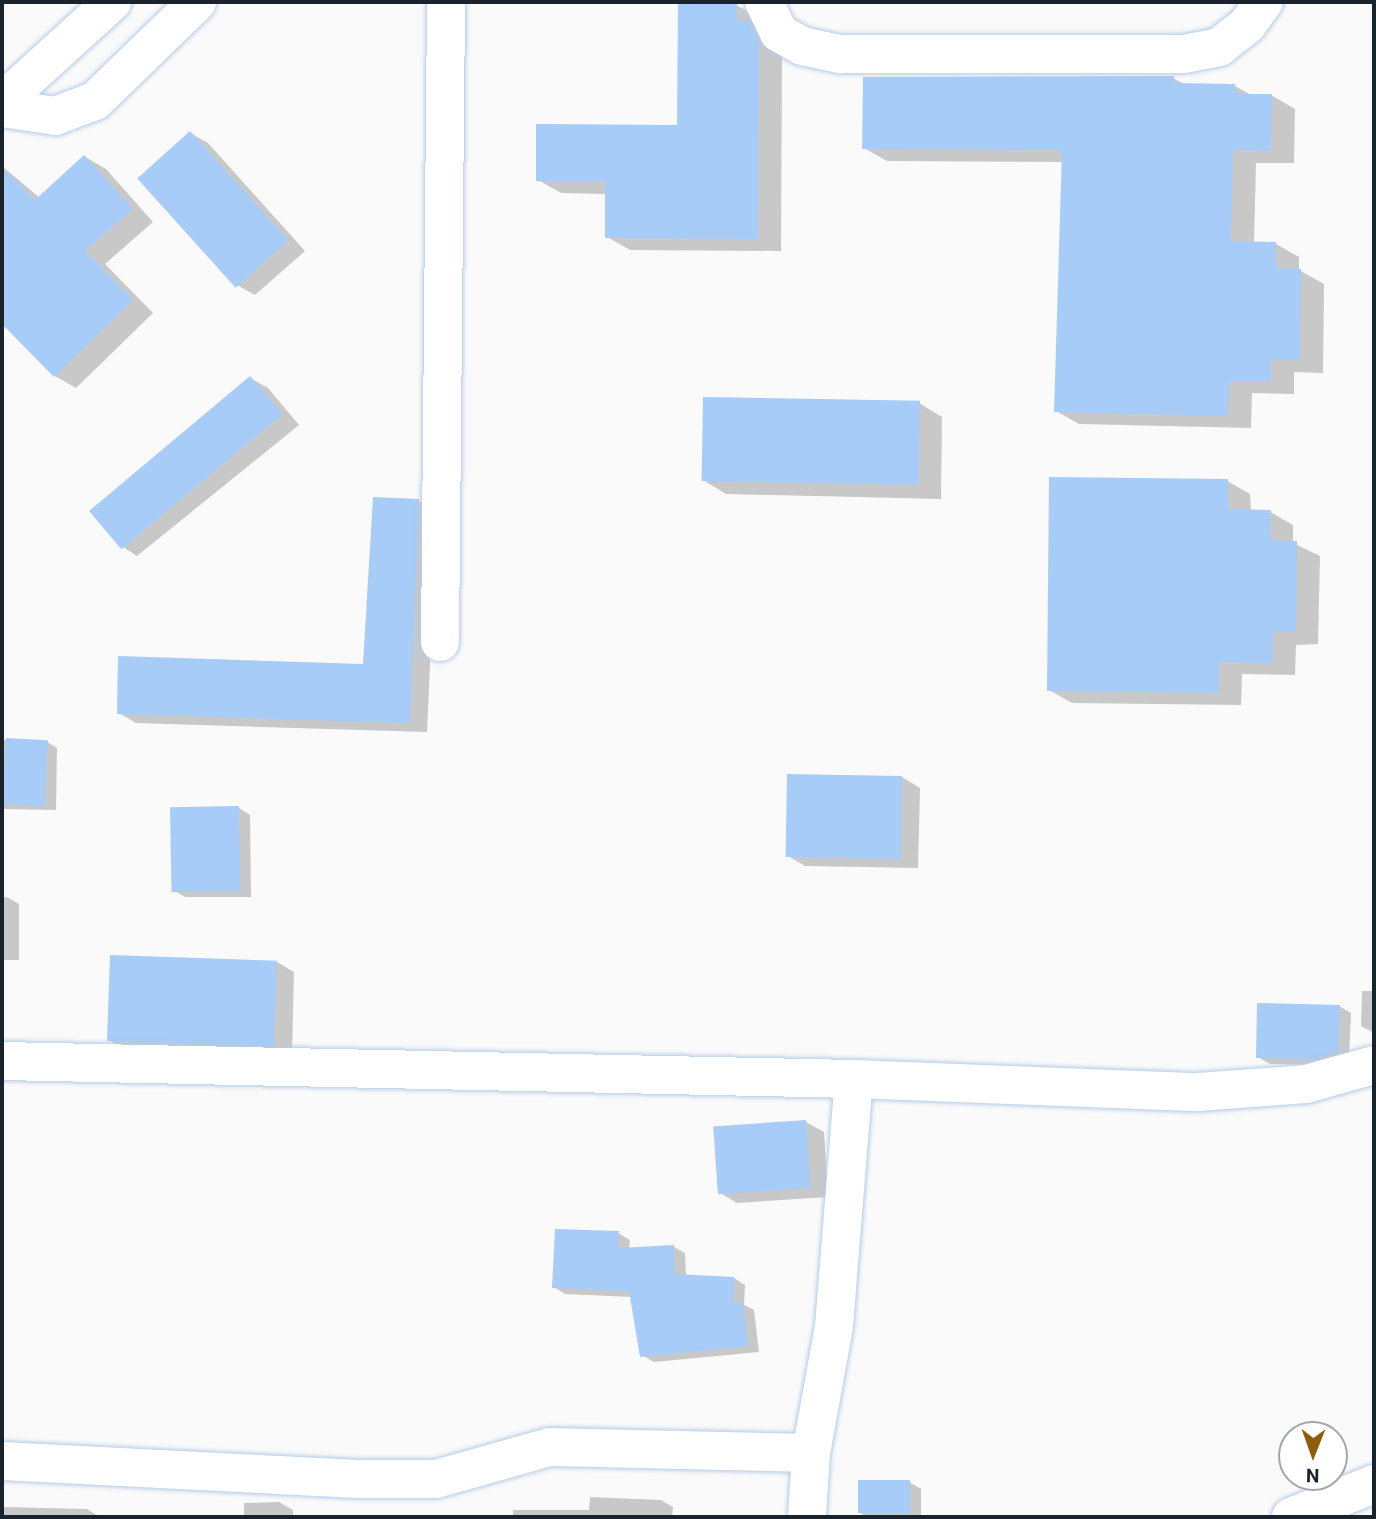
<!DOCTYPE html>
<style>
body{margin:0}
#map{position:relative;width:1376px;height:1519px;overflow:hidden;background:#fafafa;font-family:Roboto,sans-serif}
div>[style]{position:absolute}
.shadow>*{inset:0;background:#0003}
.building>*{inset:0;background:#a6ccf7;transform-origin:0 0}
.roads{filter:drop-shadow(0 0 2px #b4cbe6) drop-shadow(0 0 2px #b4cbe6)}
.minor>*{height:38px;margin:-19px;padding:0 19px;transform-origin:19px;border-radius:19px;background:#fff}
span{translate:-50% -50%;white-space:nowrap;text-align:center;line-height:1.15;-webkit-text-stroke:7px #fff;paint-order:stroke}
.frame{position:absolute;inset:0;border:4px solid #1a222c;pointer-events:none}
.north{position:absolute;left:1278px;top:1421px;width:70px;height:70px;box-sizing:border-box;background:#fff;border:2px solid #a3a7ab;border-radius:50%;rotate:181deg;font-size:19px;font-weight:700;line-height:28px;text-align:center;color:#1a222c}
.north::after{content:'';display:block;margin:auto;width:24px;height:32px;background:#8e5d09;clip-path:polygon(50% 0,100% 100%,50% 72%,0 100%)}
</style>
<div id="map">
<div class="shadow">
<div style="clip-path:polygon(736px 5px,760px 18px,782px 56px,781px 251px,630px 250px,607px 237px,607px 194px,561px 193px,538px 180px,679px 126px)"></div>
<div style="clip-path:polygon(1173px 78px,1186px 85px,1235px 86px,1251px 95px,1271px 95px,1295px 109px,1294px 163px,1256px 163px,1254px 243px,1276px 244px,1299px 257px,1299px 270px,1324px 284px,1323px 373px,1294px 372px,1294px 394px,1252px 393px,1251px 428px,1079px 424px,1056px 411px,1063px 162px,887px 161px,864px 148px)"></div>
<div style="clip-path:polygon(190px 133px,208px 143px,305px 251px,255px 295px,237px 285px)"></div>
<div style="clip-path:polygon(85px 157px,106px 169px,153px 222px,105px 264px,153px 313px,76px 388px,55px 376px,2px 322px,2px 166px,40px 198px)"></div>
<div style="clip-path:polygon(250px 378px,268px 388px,299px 425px,137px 556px,120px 545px)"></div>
<div style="clip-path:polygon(919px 403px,942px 417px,941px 499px,726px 494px,703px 480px)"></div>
<div style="clip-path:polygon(1227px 481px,1250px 494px,1251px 511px,1270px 512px,1293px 525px,1293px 543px,1320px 556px,1318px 644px,1296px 645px,1295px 675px,1242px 674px,1241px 705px,1072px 703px,1049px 690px)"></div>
<div style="clip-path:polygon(374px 498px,419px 501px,437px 511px,427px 732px,136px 723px,119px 713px,365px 665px)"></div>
<div style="clip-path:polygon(2px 740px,47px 742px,57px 748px,56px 810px,2px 809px)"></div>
<div style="clip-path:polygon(902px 777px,920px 788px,918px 868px,805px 866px,788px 856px)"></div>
<div style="clip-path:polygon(239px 808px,250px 815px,251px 897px,185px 897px,173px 890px)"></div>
<div style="clip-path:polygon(7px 897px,19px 904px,19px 960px,2px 960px,2px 898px)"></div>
<div style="clip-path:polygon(277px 962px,294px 972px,292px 1054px,127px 1051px,109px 1040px)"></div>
<div style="clip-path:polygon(1362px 991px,1374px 991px,1374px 1033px,1361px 1026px)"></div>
<div style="clip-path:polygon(1339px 1006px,1351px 1013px,1349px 1058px,1327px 1065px,1270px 1064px,1258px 1057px)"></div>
<div style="clip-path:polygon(806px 1122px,824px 1132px,828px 1197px,737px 1203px,720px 1193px)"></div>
<div style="clip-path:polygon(618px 1233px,630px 1240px,629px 1249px,674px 1247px,685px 1253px,686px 1276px,734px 1278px,745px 1285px,744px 1305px,754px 1310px,759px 1352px,654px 1362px,642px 1355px,632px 1297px,565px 1294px,554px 1287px)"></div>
<div style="clip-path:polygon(909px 1482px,921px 1489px,921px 1517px,868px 1517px,860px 1513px)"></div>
<div style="clip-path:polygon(590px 1497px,661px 1500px,673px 1507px,672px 1517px,513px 1517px,513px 1510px,589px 1510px)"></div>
<div style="clip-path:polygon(279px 1502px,293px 1510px,293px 1516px,316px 1517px,244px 1517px,244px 1503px)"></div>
<div style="clip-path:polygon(2px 1507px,87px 1509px,100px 1517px,2px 1517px)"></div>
</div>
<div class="building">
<div style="clip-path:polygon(678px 3px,737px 3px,737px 21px,749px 21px,759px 42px,758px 239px,605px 238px,605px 181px,536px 181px,536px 124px,677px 125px)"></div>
<div style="clip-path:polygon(1174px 76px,1174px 83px,1235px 84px,1236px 94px,1272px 94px,1271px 151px,1233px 150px,1231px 241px,1276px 242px,1276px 268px,1301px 269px,1300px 360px,1271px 360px,1271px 381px,1229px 381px,1228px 416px,1054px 412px,1062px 150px,862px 149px,863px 77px)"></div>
<div style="left:190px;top:131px;width:147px;height:71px;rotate:48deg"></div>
<div style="clip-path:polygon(84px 155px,133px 209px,85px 251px,133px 300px,54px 377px,2px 324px,2px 167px,35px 200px)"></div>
<div style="left:250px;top:376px;width:50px;height:210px;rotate:50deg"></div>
<div style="left:703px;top:397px;width:217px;height:84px;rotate:1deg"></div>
<div style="clip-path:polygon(1049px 477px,1228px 479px,1228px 509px,1271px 510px,1270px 540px,1297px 541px,1296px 632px,1273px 632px,1273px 663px,1219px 662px,1219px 693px,1047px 691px)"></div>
<div style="clip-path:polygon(373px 497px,419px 499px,410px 723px,117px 714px,118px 656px,363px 664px)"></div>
<div style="left:6px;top:738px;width:42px;height:66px;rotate:3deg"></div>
<div style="left:787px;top:774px;width:115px;height:83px;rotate:1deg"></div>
<div style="left:239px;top:806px;width:85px;height:69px;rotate:89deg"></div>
<div style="left:110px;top:955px;width:167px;height:86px;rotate:2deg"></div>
<div style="clip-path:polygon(1257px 1003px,1340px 1005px,1338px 1052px,1315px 1059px,1256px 1058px)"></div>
<div style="left:806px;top:1120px;width:68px;height:93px;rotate:86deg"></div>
<div style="clip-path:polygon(555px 1229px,619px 1231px,618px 1248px,674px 1245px,675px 1274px,734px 1277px,733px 1303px,743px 1302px,748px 1346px,640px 1357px,629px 1291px,552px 1288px)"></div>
<div style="left:910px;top:1480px;width:33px;height:52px;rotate:90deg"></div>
</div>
<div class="roads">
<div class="minor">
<div style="left:764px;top:2px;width:34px;rotate:64deg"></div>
<div style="left:779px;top:33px;width:26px;rotate:29deg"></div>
<div style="left:802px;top:46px;width:40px;rotate:12deg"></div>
<div style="left:841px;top:54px;width:343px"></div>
<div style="left:1184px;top:54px;width:36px;rotate:-11deg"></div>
<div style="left:1219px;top:47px;width:36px;rotate:-38deg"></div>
<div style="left:1247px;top:25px;width:29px;rotate:-54deg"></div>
<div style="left:2px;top:102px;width:149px;rotate:-42.3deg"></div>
<div style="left:2px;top:108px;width:54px;rotate:8.6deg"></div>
<div style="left:55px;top:116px;width:43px;rotate:-20.6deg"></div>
<div style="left:95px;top:101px;width:142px;rotate:-44.1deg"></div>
<div style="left:440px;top:642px;width:640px;rotate:-89.46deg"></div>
<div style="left:2px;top:1061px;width:852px;rotate:1.21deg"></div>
<div style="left:854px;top:1079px;width:344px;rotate:2.2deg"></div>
<div style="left:1198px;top:1092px;width:108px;rotate:-4.2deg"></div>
<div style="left:1306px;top:1084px;width:71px;rotate:-15.6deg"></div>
<div style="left:2px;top:1461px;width:356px;rotate:2.9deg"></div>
<div style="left:358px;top:1479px;width:78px"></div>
<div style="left:436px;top:1479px;width:118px;rotate:-15.7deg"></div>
<div style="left:550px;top:1447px;width:261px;rotate:1.3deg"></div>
<div style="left:807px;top:1517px;width:64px;rotate:-86.4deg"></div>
<div style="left:811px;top:1453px;width:129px;rotate:-79.7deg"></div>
<div style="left:834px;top:1326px;width:248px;rotate:-85.4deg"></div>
<div style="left:1291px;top:1517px;width:89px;rotate:-21.7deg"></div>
</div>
</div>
<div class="frame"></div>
<div class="north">N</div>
</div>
